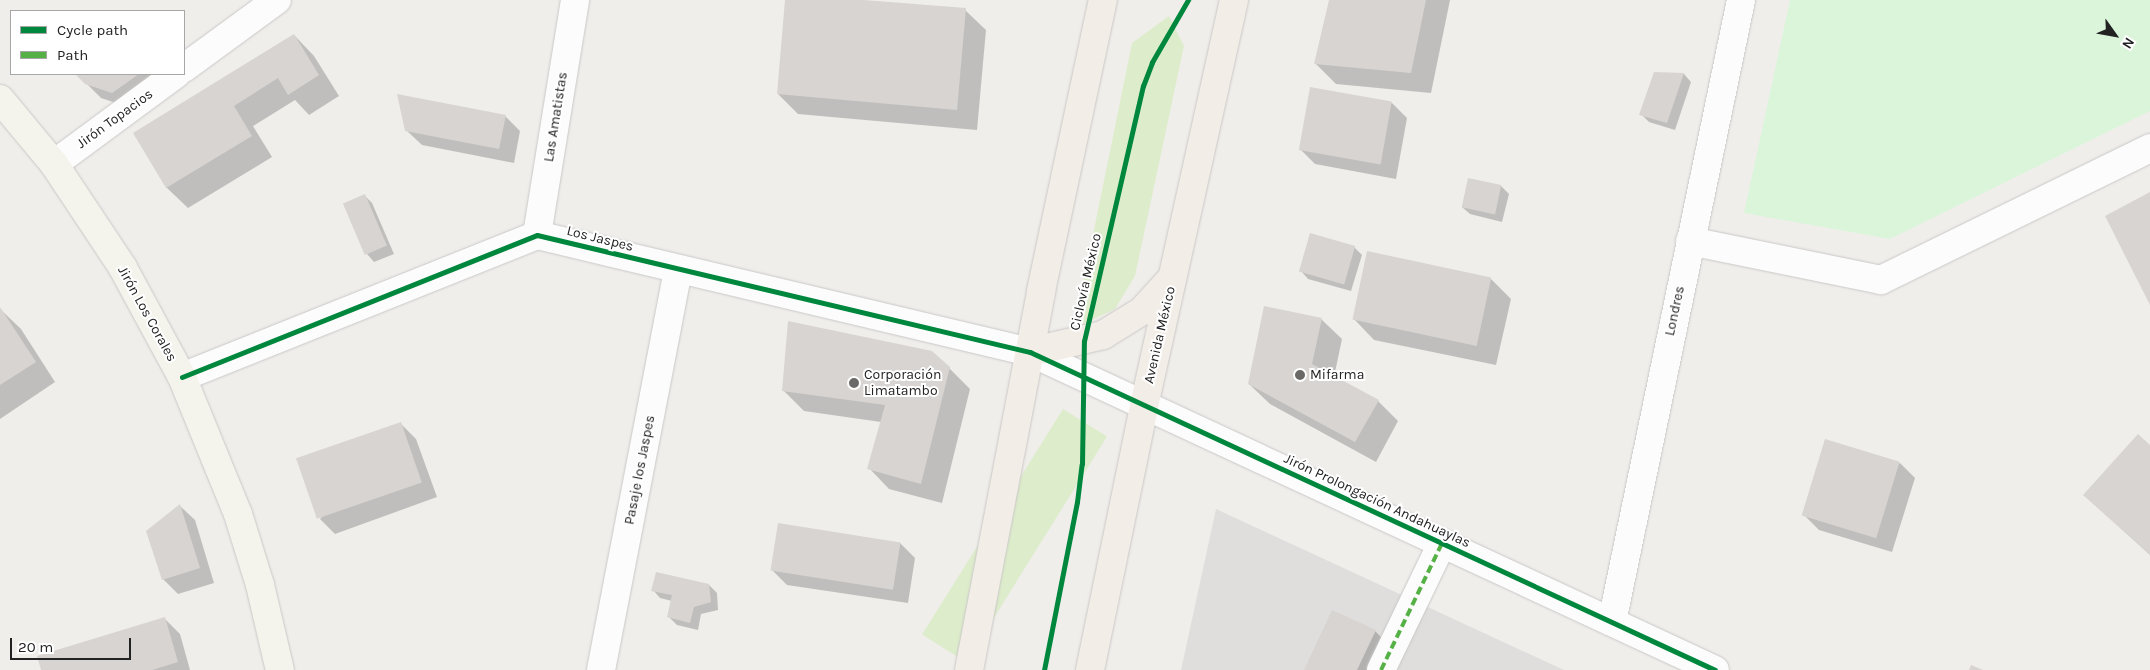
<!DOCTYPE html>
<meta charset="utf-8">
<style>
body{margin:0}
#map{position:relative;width:2150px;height:670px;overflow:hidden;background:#f0eeeb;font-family:Karla,sans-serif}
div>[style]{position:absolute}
.residential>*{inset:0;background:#dfdedc}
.grass>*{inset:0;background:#ddeccb;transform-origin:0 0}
.park>*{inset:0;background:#daf5da}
.shadow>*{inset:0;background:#0003}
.building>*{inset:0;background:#d7d4d2;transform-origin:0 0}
.roads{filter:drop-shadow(0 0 1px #c9c8c7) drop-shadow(0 0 1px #c9c8c7)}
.street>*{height:28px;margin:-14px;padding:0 14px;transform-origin:14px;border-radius:14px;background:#fdfcfc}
.secondary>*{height:28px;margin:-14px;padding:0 14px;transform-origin:14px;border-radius:14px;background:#f4f4ed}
.primary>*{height:28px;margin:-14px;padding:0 14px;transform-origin:14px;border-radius:14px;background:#f3ede7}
.quiet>*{height:4px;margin-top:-2px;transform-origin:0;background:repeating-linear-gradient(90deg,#55b145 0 8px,transparent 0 12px)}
.cycleway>*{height:5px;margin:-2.5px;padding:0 2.5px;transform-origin:2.5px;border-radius:2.5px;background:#00873e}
.dots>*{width:14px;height:14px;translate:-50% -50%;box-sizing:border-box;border:2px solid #fff;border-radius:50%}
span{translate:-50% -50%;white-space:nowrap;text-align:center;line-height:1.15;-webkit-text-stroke:4px #fff;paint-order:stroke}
.street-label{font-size:14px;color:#222}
.poi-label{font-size:14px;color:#222}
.left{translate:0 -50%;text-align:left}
.legend{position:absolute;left:10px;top:10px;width:175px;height:65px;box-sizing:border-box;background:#fff;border:1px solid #a7a7a7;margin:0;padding:6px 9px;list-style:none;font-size:15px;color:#222}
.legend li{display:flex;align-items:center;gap:10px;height:25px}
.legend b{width:25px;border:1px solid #a7a7a7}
.north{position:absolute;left:2090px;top:10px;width:50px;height:50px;-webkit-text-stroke:4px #fff;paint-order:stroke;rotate:122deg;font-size:14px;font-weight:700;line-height:20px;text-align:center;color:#222}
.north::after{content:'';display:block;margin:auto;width:18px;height:22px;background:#222;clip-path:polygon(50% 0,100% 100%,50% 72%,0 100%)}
.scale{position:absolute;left:10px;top:638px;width:121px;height:22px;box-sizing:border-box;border:2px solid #222;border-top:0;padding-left:6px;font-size:15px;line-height:18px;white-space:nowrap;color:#222;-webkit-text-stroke:4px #fff;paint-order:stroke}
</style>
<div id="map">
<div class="residential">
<div style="clip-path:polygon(1216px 509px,1564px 670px,1181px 670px)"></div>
</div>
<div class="grass">
<div style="clip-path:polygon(1169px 16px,1184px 46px,1135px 276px,1115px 309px,1074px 328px,1132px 43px)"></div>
<div style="left:1063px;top:409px;width:52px;height:266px;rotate:32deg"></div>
</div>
<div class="park">
<div style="clip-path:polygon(1790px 0,2150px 0,2150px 111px,1890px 239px,1744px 213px)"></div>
</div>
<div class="shadow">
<div style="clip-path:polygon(786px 0,849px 0,965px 10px,986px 30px,977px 130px,798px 114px,778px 94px)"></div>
<div style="clip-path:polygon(1331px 0,1450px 0,1431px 93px,1336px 84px,1316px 64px)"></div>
<div style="clip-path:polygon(294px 35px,314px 56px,339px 96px,309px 115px,295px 100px,253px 126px,272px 157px,188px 208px,167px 188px,134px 133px)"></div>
<div style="clip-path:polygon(1655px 73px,1684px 74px,1691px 82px,1675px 130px,1649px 122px,1641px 114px)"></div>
<div style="clip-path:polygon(77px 74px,174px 74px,128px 107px,101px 98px)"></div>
<div style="clip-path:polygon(1392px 103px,1407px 118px,1396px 179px,1315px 164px,1300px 149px)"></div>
<div style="clip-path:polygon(505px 116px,520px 131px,514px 163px,422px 145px,406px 130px)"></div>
<div style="clip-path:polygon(1469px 180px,1501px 186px,1509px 194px,1502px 222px,1470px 214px,1462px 207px)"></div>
<div style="clip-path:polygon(364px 195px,372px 203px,394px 254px,374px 262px,367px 254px)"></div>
<div style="clip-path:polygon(1354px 247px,1362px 255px,1351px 291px,1308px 279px,1301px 271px)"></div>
<div style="clip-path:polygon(1490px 278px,1511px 299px,1496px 365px,1374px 340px,1354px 319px)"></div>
<div style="clip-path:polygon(0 309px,21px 329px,55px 382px,0 419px)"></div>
<div style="clip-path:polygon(1321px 319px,1342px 339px,1334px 377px,1378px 401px,1398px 421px,1376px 462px,1270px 404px,1249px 384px)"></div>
<div style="clip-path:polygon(949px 368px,970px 389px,942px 503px,889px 489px,869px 468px,881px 422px,804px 411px,784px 391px)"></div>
<div style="clip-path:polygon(401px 424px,416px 439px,437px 497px,335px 534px,320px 519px)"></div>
<div style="clip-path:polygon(2150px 446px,2150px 555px,2085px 495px)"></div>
<div style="clip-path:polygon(1900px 463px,1915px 478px,1892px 552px,1819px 530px,1804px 515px)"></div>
<div style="clip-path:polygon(180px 506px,195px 520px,214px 583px,178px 594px,163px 579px)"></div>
<div style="clip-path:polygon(900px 543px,915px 558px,908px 603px,787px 585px,772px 570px)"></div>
<div style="clip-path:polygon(709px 585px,717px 593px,718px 610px,701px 614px,698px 630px,677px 625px,669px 617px,672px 601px,660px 598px,653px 590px)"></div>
<div style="clip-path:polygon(165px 619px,180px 634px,190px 670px,43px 670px)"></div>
<div style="clip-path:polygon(1375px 631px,1396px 652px,1387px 670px,1306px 670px)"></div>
</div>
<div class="building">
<div style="clip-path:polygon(785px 0,864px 0,966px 8px,957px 110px,777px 94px)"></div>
<div style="clip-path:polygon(1329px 0,1426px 0,1411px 73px,1314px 64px)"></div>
<div style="clip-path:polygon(294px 34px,319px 75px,288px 95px,278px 78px,234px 106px,252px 136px,166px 188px,133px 133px)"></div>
<div style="clip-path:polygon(1654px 72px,1684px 73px,1667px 123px,1639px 115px)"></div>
<div style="clip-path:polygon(75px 74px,139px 74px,112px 93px,85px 84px)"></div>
<div style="left:1310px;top:87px;width:83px;height:64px;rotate:10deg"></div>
<div style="clip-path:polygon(397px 94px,506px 115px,499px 149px,405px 131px)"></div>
<div style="left:1468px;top:178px;width:34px;height:30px;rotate:12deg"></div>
<div style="clip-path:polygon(2150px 192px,2150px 305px,2105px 216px)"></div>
<div style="left:365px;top:194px;width:56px;height:24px;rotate:67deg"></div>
<div style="left:1310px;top:233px;width:47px;height:40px;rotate:16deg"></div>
<div style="left:1367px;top:251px;width:127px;height:70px;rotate:12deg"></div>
<div style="clip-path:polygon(1264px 306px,1322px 318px,1312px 364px,1379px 400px,1355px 442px,1248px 384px)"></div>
<div style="clip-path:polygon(0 307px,36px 362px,0 385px)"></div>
<div style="clip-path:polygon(788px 321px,932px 351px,950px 367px,921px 484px,867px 469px,885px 405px,782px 391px)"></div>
<div style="left:401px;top:422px;width:64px;height:111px;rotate:71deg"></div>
<div style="clip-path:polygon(2138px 434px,2150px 445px,2150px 555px,2083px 495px)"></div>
<div style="left:1825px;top:439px;width:78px;height:80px;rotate:17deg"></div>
<div style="clip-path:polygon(180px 504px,200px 568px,162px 580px,146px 531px)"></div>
<div style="left:778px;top:523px;width:124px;height:48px;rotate:9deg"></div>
<div style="clip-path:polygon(656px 572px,709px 584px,711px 602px,694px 607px,690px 623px,667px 617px,672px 595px,651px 591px)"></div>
<div style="clip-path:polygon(1332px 610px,1376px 630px,1357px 670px,1304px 670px)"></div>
<div style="clip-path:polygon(165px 617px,178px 662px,152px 670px,41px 670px,37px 656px)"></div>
<div style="clip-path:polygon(1971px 665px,1983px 670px,1969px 670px)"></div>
</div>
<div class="roads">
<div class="street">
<div style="left:184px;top:68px;width:115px;rotate:-36.2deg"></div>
<div style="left:54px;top:164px;width:152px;rotate:-36.4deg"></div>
<div style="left:537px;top:235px;width:238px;rotate:-80.8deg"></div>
<div style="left:1690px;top:241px;width:195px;rotate:11.5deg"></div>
<div style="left:1881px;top:280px;width:300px;rotate:-26.1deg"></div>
<div style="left:182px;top:377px;width:382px;rotate:-21.8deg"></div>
<div style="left:537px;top:235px;width:507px;rotate:13.35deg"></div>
<div style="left:1030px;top:352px;width:755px;rotate:24.9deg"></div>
<div style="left:1612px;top:622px;width:635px;rotate:-78.28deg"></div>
<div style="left:601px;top:670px;width:408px;rotate:-79.1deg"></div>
<div style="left:1381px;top:670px;width:141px;rotate:-64.3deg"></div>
</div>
<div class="secondary">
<div style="left:0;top:99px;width:85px;rotate:50.3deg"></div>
<div style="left:54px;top:164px;width:125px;rotate:56.4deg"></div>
<div style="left:123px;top:268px;width:124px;rotate:61.6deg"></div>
<div style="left:182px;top:377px;width:148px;rotate:67.8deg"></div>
<div style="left:238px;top:514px;width:74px;rotate:72.8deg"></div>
<div style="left:260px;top:585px;width:87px;rotate:76.8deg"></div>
</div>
<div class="primary">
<div style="left:1030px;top:352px;width:75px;rotate:-13.1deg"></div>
<div style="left:1103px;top:335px;width:46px;rotate:-31.6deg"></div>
<div style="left:1142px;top:311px;width:45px;rotate:-47.7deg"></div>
<div style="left:969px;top:670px;width:386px;rotate:-79.2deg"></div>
<div style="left:1041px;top:291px;width:298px;rotate:-78deg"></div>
<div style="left:1090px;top:670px;width:269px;rotate:-78.4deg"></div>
<div style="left:1144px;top:406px;width:416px;rotate:-77.5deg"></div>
</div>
</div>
<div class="quiet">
<div style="left:1381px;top:670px;width:141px;rotate:-64.3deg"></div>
</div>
<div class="cycleway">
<div style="left:182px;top:377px;width:382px;rotate:-21.8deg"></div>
<div style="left:537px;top:235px;width:507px;rotate:13.35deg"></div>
<div style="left:1030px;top:352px;width:755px;rotate:24.9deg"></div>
<div style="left:1044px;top:670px;width:171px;rotate:-78.9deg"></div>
<div style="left:1077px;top:502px;width:38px;rotate:-83deg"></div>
<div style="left:1082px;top:464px;width:123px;rotate:-89.1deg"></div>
<div style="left:1084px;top:341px;width:262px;rotate:-77deg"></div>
<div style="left:1143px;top:86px;width:26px;rotate:-69deg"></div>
<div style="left:1152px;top:62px;width:72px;rotate:-59.9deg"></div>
</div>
<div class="dots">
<div style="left:1300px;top:375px;background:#6a6968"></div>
<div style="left:854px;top:383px;background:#6a6968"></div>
</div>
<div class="street-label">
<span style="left:556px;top:117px;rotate:-81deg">Las Amatistas</span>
<span style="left:115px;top:119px;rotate:-36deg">Jirón Topacios</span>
<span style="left:600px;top:239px;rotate:14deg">Los Jaspes</span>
<span style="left:1086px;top:282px;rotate:-77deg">Ciclovía México</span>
<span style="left:1675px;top:311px;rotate:-78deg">Londres</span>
<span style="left:147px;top:314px;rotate:61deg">Jirón Los Corales</span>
<span style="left:1160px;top:335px;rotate:-77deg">Avenida México</span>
<span style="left:640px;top:470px;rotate:-79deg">Pasaje los Jaspes</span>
<span style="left:1377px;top:501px;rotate:25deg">Jirón Prolongación Andahuaylas</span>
</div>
<div class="poi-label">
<span class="left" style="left:864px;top:383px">Corporación<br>Limatambo</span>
<span class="left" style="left:1310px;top:375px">Mifarma</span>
</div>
<ul class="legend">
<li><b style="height:6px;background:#00873e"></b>Cycle path</li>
<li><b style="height:6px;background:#55b145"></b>Path</li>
</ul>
<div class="north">N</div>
<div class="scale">20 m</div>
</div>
